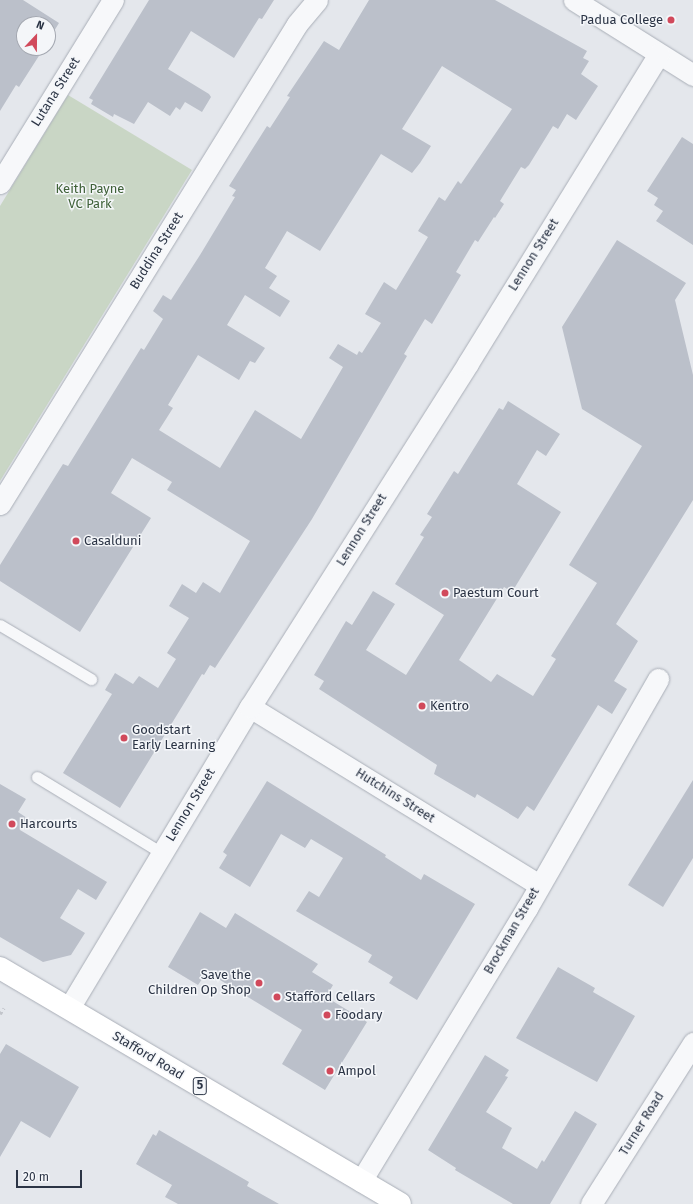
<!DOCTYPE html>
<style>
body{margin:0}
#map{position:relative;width:693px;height:1204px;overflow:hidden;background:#e4e7ec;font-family:"Fira Sans",sans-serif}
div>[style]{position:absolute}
.green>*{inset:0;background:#c9d6c5}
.building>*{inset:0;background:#bbc0ca}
.path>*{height:2.5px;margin-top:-1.25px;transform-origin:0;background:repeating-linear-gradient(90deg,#c2c5cb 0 3px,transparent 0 6px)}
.roads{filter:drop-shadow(0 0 1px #a9aeb7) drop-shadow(0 0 1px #a9aeb7)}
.service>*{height:11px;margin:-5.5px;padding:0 5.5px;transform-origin:5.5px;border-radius:5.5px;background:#f7f8fa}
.minor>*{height:21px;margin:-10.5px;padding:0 10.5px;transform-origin:10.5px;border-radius:10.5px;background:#f7f8fa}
.trunk>*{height:22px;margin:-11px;padding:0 11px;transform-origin:11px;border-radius:11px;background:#fff}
.dots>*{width:11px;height:11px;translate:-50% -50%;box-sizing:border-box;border:2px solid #f4f6f9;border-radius:50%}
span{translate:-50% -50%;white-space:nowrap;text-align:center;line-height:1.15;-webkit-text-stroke:3px #f4f6f9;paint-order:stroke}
.shield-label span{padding:1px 3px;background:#f4f6f9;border:1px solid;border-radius:3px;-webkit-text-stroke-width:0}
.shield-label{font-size:12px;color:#2b3445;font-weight:700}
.poi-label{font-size:13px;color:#2b3445}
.right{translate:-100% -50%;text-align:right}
.left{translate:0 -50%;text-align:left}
.street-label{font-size:13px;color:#2b3445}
.park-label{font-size:13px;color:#3f6138}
.north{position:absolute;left:16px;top:16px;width:40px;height:40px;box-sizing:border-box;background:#f4f6f9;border:1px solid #a4a8b1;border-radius:50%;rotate:22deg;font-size:11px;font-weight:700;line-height:16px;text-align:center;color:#2b3445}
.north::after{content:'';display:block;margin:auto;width:14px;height:18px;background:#d1495b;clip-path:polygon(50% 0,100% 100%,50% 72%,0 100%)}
.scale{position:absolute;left:16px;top:1170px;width:66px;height:18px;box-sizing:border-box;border:2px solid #2b3445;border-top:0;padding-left:5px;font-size:12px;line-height:14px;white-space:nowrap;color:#2b3445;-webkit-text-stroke:3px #f4f6f9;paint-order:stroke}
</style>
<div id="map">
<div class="green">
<div style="clip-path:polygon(68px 95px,192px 170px,0 481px,0 206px)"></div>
</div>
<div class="building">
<div style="clip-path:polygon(0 0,23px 0,59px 23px,48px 41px,48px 24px,24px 24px,24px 48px,44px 48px,19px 87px,16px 85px,0 111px)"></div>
<div style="clip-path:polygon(149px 0,274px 0,262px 19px,259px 18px,234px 58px,191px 31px,168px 69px,209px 94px,211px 97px,202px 112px,185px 102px,180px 110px,176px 107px,170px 116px,148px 102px,134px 124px,114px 114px,113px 117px,91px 104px,93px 100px,89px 98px)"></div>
<div style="clip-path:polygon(evenodd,369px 0,495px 0,587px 51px,583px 58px,589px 61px,581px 74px,598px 86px,576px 120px,567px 114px,558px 129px,553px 126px,529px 165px,525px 169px,521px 167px,500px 201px,504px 204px,495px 218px,494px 217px,478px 242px,475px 240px,456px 272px,461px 275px,432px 324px,425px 319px,404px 354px,407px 356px,312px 519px,215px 668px,210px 665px,204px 675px,202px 674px,120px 808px,63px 773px,112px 694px,105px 690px,115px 673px,133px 684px,139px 676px,158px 688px,176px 659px,167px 653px,189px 618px,169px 606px,182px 584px,196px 593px,203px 582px,220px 593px,250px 541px,167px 490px,172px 482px,132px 458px,111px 493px,151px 518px,80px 632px,0 581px,0 565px,63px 464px,68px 466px,141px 348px,144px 350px,163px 319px,153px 311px,163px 295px,171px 300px,200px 255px,235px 197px,232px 196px,236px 190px,229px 186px,267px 126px,270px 128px,290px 97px,287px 96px,324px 41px,339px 50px,369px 0,442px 66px,512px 109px,461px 184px,458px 181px,445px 201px,439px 197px,418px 231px,428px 237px,396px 290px,384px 282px,365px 314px,381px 323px,362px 353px,359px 351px,357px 355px,338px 344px,329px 358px,343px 367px,301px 439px,255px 410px,220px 468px,159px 430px,173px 408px,168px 405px,198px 355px,239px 380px,250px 361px,255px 363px,265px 348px,227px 325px,245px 295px,280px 317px,290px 301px,269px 288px,277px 276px,265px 268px,287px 231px,320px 251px,381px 154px,412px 173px,420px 163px,431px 146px,402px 129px,442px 66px)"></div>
<div style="clip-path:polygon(682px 137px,693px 144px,693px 245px,656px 221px,663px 211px,654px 205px,658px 198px,647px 191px)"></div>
<div style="clip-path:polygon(617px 240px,686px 283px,675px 300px,693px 375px,693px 500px,616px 624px,638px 641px,614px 681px,627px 689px,612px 714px,598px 705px,534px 811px,527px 806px,518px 819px,477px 794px,475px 798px,434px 774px,437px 765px,319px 689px,324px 681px,314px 675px,346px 621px,352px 625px,373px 591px,395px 604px,366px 650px,406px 675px,444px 615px,395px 584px,424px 537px,420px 535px,432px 517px,427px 514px,454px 471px,458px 474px,499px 408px,503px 410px,508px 401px,560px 434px,546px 456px,537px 450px,517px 484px,561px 512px,512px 592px,504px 587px,459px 660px,491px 682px,497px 674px,533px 696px,556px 659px,551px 656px,597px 583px,569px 565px,642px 446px,582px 409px,562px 327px)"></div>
<div style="clip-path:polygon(693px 780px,693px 858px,663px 907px,628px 885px)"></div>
<div style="clip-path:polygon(267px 781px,386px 855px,385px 857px,421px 880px,424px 874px,475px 904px,417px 1000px,389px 983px,393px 977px,368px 962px,372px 955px,296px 911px,309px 891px,319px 897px,343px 858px,311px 839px,305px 848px,281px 834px,250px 887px,219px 868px,227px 855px,223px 852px)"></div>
<div style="clip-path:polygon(0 784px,26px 799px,18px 812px,27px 818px,20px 830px,107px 882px,96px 900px,78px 889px,60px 918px,85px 933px,71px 955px,43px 962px,0 937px)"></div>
<div style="clip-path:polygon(200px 912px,226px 928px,235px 913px,318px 964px,312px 972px,333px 985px,326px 997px,367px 1022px,325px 1090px,282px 1064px,302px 1030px,207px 972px,198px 985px,168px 967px)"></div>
<div style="clip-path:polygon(558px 967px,595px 988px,593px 992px,635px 1016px,597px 1082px,516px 1038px)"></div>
<div style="clip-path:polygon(6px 1044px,79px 1087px,50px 1138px,21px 1121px,0 1157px,0 1054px)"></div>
<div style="clip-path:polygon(485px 1055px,509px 1070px,505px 1076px,508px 1077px,486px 1112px,512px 1128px,502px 1148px,537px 1169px,542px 1160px,544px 1162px,575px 1111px,597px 1124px,550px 1204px,513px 1204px,455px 1170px,456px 1168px,428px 1150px)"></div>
<div style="clip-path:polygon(159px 1130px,249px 1182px,247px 1186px,279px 1204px,178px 1204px,165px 1197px,172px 1185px,136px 1164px,153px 1134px,156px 1136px)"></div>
</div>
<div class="path">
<div style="left:0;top:1014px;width:7px;rotate:-56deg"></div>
</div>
<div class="roads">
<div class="service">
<div style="left:0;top:625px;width:106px;rotate:30.7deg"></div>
<div style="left:37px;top:777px;width:146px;rotate:31.3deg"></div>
</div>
<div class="minor">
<div style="left:574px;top:0;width:141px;rotate:32.2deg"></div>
<div style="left:0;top:183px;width:215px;rotate:-58.3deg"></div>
<div style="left:0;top:504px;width:564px;rotate:-58.25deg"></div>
<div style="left:297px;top:24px;width:31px;rotate:-50deg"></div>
<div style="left:250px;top:707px;width:339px;rotate:31.6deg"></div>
<div style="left:69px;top:1008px;width:351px;rotate:-59deg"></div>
<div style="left:250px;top:707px;width:407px;rotate:-57.6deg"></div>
<div style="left:468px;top:363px;width:363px;rotate:-58.3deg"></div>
<div style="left:361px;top:1181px;width:320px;rotate:-58.7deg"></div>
<div style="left:527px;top:908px;width:264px;rotate:-60.2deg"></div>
<div style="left:591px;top:1204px;width:191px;rotate:-57.6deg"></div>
</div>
<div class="trunk">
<div style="left:0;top:968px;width:464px;rotate:30.5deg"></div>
</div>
</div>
<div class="dots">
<div style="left:671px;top:20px;background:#d1495b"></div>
<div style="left:76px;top:541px;background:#d1495b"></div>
<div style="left:445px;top:593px;background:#d1495b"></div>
<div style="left:422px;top:706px;background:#d1495b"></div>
<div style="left:124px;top:738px;background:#d1495b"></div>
<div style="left:12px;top:824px;background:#d1495b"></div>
<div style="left:259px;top:983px;background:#d1495b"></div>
<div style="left:277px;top:997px;background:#d1495b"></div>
<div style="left:327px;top:1015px;background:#d1495b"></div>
<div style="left:330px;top:1071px;background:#d1495b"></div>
</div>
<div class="shield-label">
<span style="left:200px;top:1086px">5</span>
</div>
<div class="poi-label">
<span class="right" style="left:663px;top:20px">Padua College</span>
<span class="left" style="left:84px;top:541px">Casalduni</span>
<span class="left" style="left:453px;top:593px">Paestum Court</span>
<span class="left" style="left:430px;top:706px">Kentro</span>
<span class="left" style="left:132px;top:738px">Goodstart<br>Early Learning</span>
<span class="left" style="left:20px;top:824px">Harcourts</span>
<span class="right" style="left:251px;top:983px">Save the<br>Children Op Shop</span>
<span class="left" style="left:285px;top:997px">Stafford Cellars</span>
<span class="left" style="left:335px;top:1015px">Foodary</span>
<span class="left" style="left:338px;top:1071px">Ampol</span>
</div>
<div class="street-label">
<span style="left:56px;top:92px;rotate:-58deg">Lutana Street</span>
<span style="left:157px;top:251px;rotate:-58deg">Buddina Street</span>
<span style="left:534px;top:255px;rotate:-58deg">Lennon Street</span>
<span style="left:362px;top:530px;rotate:-58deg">Lennon Street</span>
<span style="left:395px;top:796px;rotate:32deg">Hutchins Street</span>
<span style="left:191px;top:805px;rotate:-59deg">Lennon Street</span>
<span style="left:512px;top:931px;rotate:-60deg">Brockman Street</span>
<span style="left:148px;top:1056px;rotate:31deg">Stafford Road</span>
<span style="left:642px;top:1124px;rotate:-58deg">Turner Road</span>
</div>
<div class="park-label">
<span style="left:90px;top:197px">Keith Payne<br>VC Park</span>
</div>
<div class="north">N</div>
<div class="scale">20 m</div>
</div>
